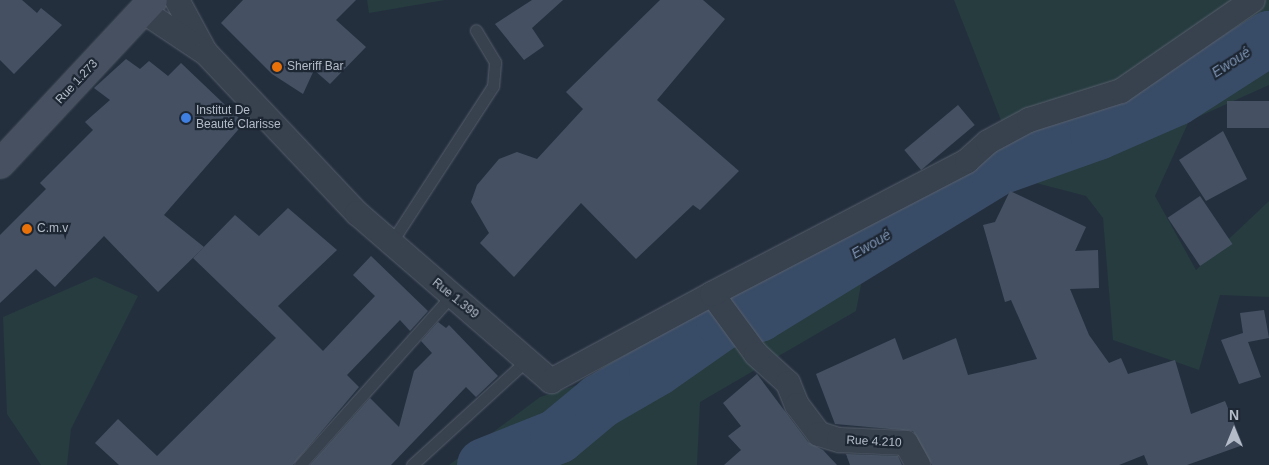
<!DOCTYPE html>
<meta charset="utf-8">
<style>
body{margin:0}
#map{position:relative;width:1269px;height:465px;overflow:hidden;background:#242f3e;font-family:Helvetica,sans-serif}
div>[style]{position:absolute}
.green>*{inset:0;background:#263c3f}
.stream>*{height:9px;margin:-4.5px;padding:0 4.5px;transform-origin:4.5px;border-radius:4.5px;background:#394c67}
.river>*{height:55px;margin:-27.5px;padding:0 27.5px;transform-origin:27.5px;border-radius:27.5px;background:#394c67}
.building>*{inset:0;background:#455162;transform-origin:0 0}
.roads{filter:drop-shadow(0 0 1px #565f6c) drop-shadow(0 0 1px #565f6c)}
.lane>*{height:11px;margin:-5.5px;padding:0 5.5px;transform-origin:5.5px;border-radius:5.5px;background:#38414e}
.street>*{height:24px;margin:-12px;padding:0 12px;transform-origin:12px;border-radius:12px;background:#38414e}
.secondary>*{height:28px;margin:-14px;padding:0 14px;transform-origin:14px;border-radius:14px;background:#465061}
.dots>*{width:14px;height:14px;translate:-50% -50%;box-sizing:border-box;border:2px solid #1d2633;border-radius:50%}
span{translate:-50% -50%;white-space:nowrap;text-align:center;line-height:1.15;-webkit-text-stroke:4.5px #1d2633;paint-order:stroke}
.poi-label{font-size:12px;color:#b4bcc9}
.left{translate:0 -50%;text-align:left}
.street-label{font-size:12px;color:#b4bcc9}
.water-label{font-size:14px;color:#7c92b1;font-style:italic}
.north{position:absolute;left:1209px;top:405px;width:50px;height:50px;-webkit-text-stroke:4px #1d2633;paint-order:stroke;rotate:0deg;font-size:14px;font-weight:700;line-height:20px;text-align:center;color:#b4bcc9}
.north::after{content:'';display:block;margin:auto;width:18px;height:22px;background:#b4bcc9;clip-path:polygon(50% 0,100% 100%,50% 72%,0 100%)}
</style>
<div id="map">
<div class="green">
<div style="clip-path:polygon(367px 0,445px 0,369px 13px)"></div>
<div style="clip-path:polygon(954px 0,1269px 0,1269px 85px,1189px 121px,1155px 196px,1196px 270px,1269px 201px,1269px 297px,1220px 295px,1199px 370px,1113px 340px,1103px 218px,1086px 196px,1005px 175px,865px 264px,856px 311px,700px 402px,697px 465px,449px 465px,540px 397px,577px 385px,640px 342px,818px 251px,1002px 123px)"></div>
<div style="clip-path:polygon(95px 277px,138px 296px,71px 429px,67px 465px,41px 465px,7px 414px,3px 317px)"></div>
</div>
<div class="stream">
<div style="left:1267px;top:39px;width:2px;rotate:27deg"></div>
</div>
<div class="river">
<div style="left:484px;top:465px;width:79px;rotate:-21.7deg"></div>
<div style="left:557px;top:436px;width:55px;rotate:-39.8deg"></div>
<div style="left:599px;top:401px;width:66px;rotate:-30.1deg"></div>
<div style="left:656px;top:368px;width:82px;rotate:-35deg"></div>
<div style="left:723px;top:321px;width:36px;rotate:-11deg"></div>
<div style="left:758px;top:314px;width:279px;rotate:-31.5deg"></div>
<div style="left:996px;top:168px;width:107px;rotate:-19.6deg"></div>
<div style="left:1097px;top:132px;width:85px;rotate:-23.6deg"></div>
<div style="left:1175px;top:98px;width:112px;rotate:-32.6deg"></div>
</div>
<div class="building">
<div style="clip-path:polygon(0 0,22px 0,37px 13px,41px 8px,62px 25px,14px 74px,0 60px)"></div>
<div style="clip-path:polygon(243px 0,356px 0,336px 20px,366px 47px,330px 84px,314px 70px,303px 94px,272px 74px,221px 23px)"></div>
<div style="clip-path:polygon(532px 0,563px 0,532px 28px,544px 46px,524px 60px,495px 24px)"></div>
<div style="clip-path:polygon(660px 0,703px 0,725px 19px,657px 100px,739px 171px,700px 210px,693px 205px,636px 259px,581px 203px,514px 277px,480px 243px,489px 233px,471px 202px,477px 185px,499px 159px,517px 152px,537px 159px,583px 109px,566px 92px)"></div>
<div style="clip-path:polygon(126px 59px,140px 69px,149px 61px,168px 76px,181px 63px,244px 123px,164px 215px,204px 247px,158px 292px,104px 236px,55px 287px,36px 269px,0 303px,0 235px,46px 189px,40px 183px,93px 130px,85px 122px,110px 100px,94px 88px)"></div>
<div style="left:1269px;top:101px;width:27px;height:42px;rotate:90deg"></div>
<div style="left:958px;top:105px;width:26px;height:70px;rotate:50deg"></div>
<div style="clip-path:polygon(1223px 131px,1247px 179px,1206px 201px,1179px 160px)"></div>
<div style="clip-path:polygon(1010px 191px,1086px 227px,1075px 251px,1098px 250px,1099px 288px,1070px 289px,1089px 335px,1109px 363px,1121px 358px,1128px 374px,1175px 360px,1191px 414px,1225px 401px,1243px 445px,1187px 465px,1148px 465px,1144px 455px,1119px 465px,932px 465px,913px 431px,835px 424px,816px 374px,895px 338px,903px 360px,956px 338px,968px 375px,1037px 359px,1011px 300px,1005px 302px,983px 225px,995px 222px)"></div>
<div style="left:1200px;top:196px;width:58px;height:39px;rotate:56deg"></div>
<div style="clip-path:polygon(288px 208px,337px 250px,278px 306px,323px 351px,375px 296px,353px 275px,371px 256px,428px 311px,410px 331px,400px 320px,347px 375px,359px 387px,293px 465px,119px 465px,95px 443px,118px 419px,157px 456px,276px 338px,193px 258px,235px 215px,259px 236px)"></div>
<div style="clip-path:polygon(1264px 310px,1269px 338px,1248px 342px,1261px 377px,1239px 384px,1221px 340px,1243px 333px,1240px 313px)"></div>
<div style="clip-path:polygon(438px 322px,446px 328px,449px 325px,498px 376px,476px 397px,466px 387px,391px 465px,310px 465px,370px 398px,399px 427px,414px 371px,432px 353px,421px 341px)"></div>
<div style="clip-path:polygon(757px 374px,808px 442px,823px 450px,837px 465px,724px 465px,741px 450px,728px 436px,741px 426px,723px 403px)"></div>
<div style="clip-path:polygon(846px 454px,898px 456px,902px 465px,850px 465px)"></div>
</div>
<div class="roads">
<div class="lane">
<div style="left:391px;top:243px;width:187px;rotate:-57deg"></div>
<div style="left:493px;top:86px;width:24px;rotate:-85deg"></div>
<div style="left:495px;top:62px;width:37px;rotate:-121deg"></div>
<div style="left:300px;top:465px;width:228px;rotate:-48.2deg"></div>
<div style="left:412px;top:465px;width:159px;rotate:-42.4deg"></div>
</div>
<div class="street">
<div style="left:177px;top:0;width:57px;rotate:61.6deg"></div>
<div style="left:143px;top:11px;width:76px;rotate:33.7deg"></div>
<div style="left:206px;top:53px;width:220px;rotate:46.7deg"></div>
<div style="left:357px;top:213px;width:257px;rotate:40.9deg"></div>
<div style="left:551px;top:381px;width:183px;rotate:-28.4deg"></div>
<div style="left:712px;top:294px;width:74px;rotate:53.7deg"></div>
<div style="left:756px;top:354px;width:43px;rotate:42.2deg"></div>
<div style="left:788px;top:383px;width:24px;rotate:68deg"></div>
<div style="left:797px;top:405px;width:36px;rotate:53deg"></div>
<div style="left:819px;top:434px;width:21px;rotate:17deg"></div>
<div style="left:839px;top:440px;width:67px;rotate:2.6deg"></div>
<div style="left:906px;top:443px;width:25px;rotate:61deg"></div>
<div style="left:712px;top:294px;width:288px;rotate:-27.5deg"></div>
<div style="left:967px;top:161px;width:28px;rotate:-42deg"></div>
<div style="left:988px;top:142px;width:47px;rotate:-28.2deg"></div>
<div style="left:1029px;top:120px;width:96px;rotate:-17.5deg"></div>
<div style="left:1121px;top:91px;width:160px;rotate:-34.6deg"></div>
</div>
<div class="secondary">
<div style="left:0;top:164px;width:224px;rotate:-47deg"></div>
</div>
</div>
<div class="dots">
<div style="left:277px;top:67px;background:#e8710a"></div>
<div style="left:186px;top:118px;background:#3f7fe0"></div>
<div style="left:27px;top:229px;background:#e8710a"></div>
</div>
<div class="poi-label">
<span class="left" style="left:287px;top:67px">Sheriff Bar</span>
<span class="left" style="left:196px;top:118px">Institut De<br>Beauté Clarisse</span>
<span class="left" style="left:37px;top:229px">C.m.v</span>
</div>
<div class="street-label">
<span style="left:77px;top:82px;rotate:-47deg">Rue 1.273</span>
<span style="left:455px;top:299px;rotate:39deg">Rue 1.399</span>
<span style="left:874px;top:442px;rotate:3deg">Rue 4.210</span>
</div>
<div class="water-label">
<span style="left:1231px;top:62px;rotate:-33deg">Ewoué</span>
<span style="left:871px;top:244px;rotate:-30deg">Ewoué</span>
</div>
<div class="north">N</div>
</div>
